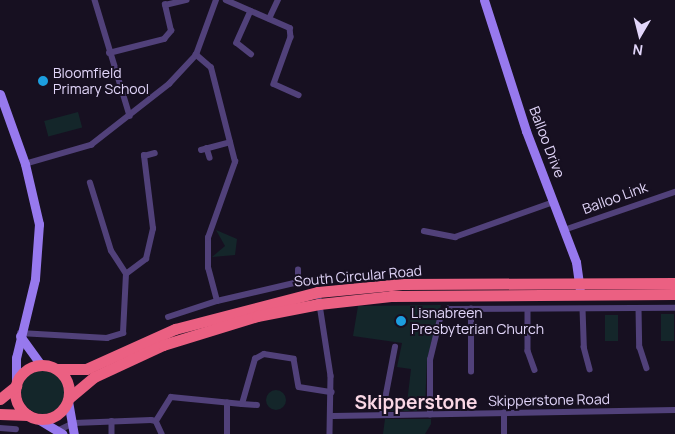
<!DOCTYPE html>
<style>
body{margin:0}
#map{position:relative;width:675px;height:434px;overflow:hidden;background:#171021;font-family:Manrope,sans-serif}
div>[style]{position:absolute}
.green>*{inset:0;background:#14262a;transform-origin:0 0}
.round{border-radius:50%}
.street>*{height:5.5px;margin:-2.75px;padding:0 2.75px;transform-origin:2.75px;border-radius:2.75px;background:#51417a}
.secondary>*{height:9px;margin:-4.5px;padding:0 4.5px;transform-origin:4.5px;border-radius:4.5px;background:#9779ee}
.highway>*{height:11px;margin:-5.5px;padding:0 5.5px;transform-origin:5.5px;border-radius:5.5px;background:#eb6082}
.highway>.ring{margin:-5.5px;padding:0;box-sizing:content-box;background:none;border:11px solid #eb6082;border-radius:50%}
.dots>*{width:14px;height:14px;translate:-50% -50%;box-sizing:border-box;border:2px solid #171021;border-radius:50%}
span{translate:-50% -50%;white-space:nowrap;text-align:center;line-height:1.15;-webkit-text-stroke:4px #171021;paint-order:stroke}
.poi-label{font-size:14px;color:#e2d6fa}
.left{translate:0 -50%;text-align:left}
.street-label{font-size:14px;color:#e2d6fa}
.district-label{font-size:19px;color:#fad7e5;font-weight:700}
.north{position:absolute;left:615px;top:10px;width:50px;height:50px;-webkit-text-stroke:4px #171021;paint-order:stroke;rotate:188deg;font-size:14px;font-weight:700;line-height:20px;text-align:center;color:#e2d6fa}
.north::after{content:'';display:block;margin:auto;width:18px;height:22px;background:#e2d6fa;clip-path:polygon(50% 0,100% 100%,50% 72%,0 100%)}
</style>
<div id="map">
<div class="green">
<div style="left:78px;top:112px;width:16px;height:35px;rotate:75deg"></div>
<div style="clip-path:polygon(216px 230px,237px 239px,235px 255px,212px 257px,225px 246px)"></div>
<div style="clip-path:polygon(441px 305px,427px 360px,425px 406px,420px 411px,389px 411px,394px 402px,407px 403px,411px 369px,397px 367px,402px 343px,353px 336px,358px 306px)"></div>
<div style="left:661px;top:314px;width:13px;height:27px"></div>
<div style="left:605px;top:315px;width:13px;height:26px"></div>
<div class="round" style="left:21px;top:370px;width:44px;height:44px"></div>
<div class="round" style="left:266px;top:390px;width:20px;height:20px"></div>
<div style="clip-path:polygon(385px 419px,431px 419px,431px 424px,425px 434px,383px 434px)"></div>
</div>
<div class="street">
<div style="left:95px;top:0;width:121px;rotate:73.2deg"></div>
<div style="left:226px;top:0;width:70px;rotate:23.6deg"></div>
<div style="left:290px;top:28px;width:9px;rotate:84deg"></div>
<div style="left:291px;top:37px;width:50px;rotate:109.9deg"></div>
<div style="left:274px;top:84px;width:27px;rotate:24deg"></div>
<div style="left:251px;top:11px;width:35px;rotate:114deg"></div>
<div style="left:237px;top:43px;width:18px;rotate:38deg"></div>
<div style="left:269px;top:19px;width:21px;rotate:-65deg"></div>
<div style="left:109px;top:53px;width:57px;rotate:-14.3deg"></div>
<div style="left:164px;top:39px;width:11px;rotate:-49deg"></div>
<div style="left:171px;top:31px;width:27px;rotate:-103deg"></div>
<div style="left:165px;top:5px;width:22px;rotate:-13deg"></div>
<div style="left:207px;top:148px;width:10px;rotate:73deg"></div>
<div style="left:201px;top:150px;width:30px;rotate:-15deg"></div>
<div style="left:25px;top:164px;width:69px;rotate:-16.1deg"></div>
<div style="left:91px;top:145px;width:99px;rotate:-38deg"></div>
<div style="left:169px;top:84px;width:40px;rotate:-47deg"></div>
<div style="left:196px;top:55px;width:59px;rotate:-70deg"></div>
<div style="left:564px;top:230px;width:117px;rotate:-18.9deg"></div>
<div style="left:424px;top:231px;width:32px;rotate:11deg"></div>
<div style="left:455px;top:237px;width:105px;rotate:-19.5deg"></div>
<div style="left:126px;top:274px;width:25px;rotate:-37deg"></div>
<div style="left:146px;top:259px;width:31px;rotate:-77deg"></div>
<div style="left:153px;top:229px;width:74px;rotate:-97deg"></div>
<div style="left:144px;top:156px;width:11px;rotate:-15deg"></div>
<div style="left:298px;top:282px;width:12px;rotate:-90deg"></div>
<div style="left:318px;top:292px;width:85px;rotate:81.2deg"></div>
<div style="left:331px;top:376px;width:58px;rotate:91deg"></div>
<div style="left:217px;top:301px;width:92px;rotate:-13.1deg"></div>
<div style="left:639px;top:308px;width:39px;rotate:89deg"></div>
<div style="left:640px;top:347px;width:22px;rotate:72deg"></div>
<div style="left:528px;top:309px;width:42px;rotate:90deg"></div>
<div style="left:528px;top:351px;width:20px;rotate:70deg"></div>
<div style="left:583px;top:309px;width:38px;rotate:88deg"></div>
<div style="left:584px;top:347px;width:23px;rotate:75deg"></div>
<div style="left:168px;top:317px;width:52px;rotate:-18.1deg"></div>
<div style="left:217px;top:301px;width:34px;rotate:-105deg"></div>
<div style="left:208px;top:268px;width:30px;rotate:-90deg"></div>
<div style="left:208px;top:238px;width:81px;rotate:-70.4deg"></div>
<div style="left:235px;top:162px;width:97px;rotate:-104.3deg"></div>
<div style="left:211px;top:68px;width:20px;rotate:-139deg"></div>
<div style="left:20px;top:333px;width:87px;rotate:3.3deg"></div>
<div style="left:107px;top:338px;width:17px;rotate:-17deg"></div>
<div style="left:123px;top:333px;width:59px;rotate:-87.1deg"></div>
<div style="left:126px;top:274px;width:27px;rotate:-123deg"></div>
<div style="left:111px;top:251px;width:71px;rotate:-107.2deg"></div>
<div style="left:471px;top:372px;width:63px;rotate:-90deg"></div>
<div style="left:242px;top:404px;width:15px;rotate:4deg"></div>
<div style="left:382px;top:415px;width:69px;rotate:-79.2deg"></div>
<div style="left:430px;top:415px;width:55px;rotate:-90deg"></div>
<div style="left:430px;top:360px;width:46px;rotate:-76.3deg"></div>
<div style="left:441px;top:315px;width:9px;rotate:-41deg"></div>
<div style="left:448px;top:309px;width:227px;rotate:-0.3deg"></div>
<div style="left:333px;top:416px;width:342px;rotate:-1deg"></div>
<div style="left:112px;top:421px;width:13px;rotate:90deg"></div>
<div style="left:156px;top:421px;width:28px;rotate:-58deg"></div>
<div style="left:171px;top:397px;width:71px;rotate:5.6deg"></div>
<div style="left:242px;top:404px;width:47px;rotate:-73.9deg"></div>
<div style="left:255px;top:359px;width:10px;rotate:-29deg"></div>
<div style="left:264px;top:354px;width:30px;rotate:9deg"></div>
<div style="left:294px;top:359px;width:28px;rotate:80deg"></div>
<div style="left:299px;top:387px;width:33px;rotate:9deg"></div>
<div style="left:0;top:428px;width:16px;rotate:4deg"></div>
<div style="left:59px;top:430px;width:17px;rotate:-25deg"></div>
<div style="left:74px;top:423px;width:77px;rotate:-2.2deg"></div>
<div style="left:151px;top:420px;width:5px;rotate:11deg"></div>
<div style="left:156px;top:421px;width:14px;rotate:65deg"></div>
<div style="left:227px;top:434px;width:31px;rotate:-90deg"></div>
<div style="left:504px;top:434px;width:21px;rotate:-90deg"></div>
</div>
<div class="secondary">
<div style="left:484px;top:0;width:138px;rotate:72.2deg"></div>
<div style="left:526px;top:131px;width:140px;rotate:69.1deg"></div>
<div style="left:576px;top:262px;width:27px;rotate:82deg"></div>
<div style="left:0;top:94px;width:74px;rotate:70.3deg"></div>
<div style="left:25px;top:164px;width:62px;rotate:76.9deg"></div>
<div style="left:39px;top:224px;width:55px;rotate:94.2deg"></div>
<div style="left:35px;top:279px;width:81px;rotate:103.5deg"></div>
<div style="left:16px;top:358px;width:26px;rotate:90deg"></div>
<div style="left:20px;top:336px;width:36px;rotate:54deg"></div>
<div style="left:68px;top:401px;width:34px;rotate:80deg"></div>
<div style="left:36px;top:418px;width:31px;rotate:31deg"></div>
</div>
<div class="highway">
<div class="ring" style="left:15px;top:365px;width:43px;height:43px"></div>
<div style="left:57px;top:369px;width:29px"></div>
<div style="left:86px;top:369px;width:98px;rotate:-24.2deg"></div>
<div style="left:175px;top:329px;width:148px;rotate:-14.5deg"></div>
<div style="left:318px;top:292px;width:84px;rotate:-5.4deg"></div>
<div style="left:402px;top:284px;width:273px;rotate:-0.2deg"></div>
<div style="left:69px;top:398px;width:33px;rotate:-40deg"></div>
<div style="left:94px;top:377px;width:76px;rotate:-24.9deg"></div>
<div style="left:163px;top:345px;width:98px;rotate:-17.1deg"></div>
<div style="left:257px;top:316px;width:63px;rotate:-11deg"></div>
<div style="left:319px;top:304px;width:72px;rotate:-6.3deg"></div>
<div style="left:391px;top:296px;width:284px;rotate:-0.4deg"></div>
<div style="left:0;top:399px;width:21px;rotate:-39deg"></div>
<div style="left:0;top:414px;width:28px;rotate:2deg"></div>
</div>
<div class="dots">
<div style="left:43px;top:81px;background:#1c9edf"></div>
<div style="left:401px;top:321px;background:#1c9edf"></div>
</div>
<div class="poi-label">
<span class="left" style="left:53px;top:81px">Bloomfield<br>Primary School</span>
<span class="left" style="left:411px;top:321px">Lisnabreen<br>Presbyterian Church</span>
</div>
<div class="street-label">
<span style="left:547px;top:142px;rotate:69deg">Balloo Drive</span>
<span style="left:615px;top:198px;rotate:-20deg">Balloo Link</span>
<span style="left:358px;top:276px;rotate:-5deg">South Circular Road</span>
<span style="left:549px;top:400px;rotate:-1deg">Skipperstone Road</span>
</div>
<div class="district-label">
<span style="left:416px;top:403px">Skipperstone</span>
</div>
<div class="north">N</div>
</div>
